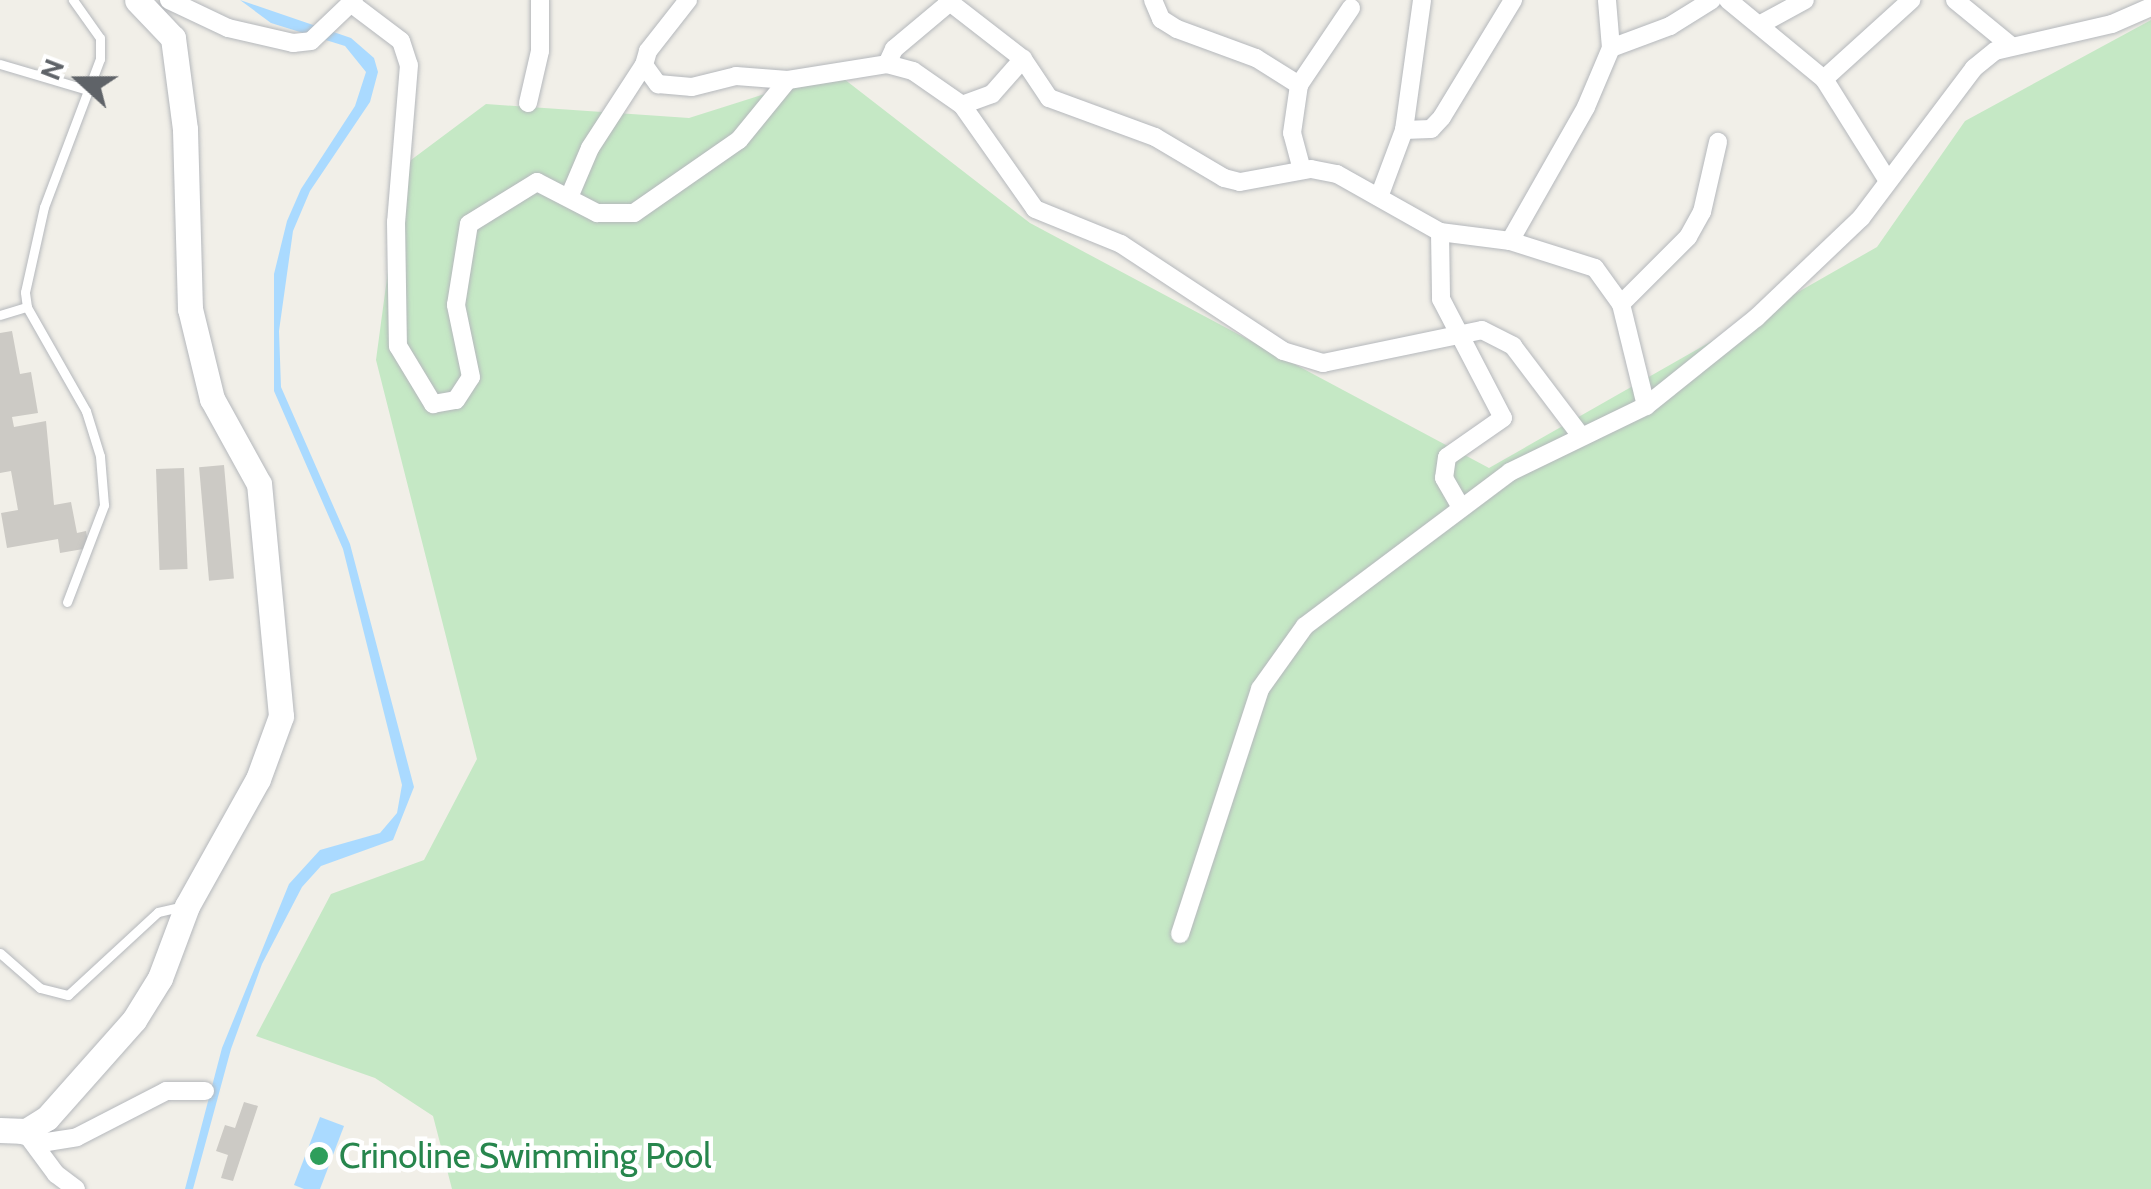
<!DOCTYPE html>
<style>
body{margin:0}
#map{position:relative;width:2151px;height:1189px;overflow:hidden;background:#f1efe8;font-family:Cabin,sans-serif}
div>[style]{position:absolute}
.green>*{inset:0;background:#c5e8c5}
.water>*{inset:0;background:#aadaff}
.building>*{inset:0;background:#cccac5;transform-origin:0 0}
.roads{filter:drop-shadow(0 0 2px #b5b8bc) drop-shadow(0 0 2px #b5b8bc)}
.lane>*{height:9px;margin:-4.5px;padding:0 4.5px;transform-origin:4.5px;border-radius:4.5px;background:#fff}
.street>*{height:18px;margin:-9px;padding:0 9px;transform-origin:9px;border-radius:9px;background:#fff}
.secondary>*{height:25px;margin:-12.5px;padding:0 12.5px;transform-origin:12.5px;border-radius:12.5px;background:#fff}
.dots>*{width:28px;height:28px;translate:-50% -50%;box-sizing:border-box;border:5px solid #fff;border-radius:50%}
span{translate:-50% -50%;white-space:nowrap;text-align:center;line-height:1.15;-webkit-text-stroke:9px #fff;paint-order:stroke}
.leisure-label{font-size:35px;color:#27864d}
.left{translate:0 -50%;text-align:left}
.north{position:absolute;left:30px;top:30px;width:100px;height:100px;-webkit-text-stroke:8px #fff;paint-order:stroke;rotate:291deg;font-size:28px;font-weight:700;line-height:40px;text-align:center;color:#5f6368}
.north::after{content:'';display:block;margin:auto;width:35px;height:45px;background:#5f6368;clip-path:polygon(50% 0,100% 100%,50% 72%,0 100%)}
</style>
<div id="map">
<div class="green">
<div style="clip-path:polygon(2151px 20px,2151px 1189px,452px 1189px,433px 1116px,375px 1078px,256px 1036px,331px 894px,424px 860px,477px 759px,376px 360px,394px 226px,411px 160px,486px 104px,689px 118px,835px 72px,1030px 223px,1489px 468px,1877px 247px,1965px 121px)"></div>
</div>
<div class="water">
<div style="clip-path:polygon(240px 0,351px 38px,374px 58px,378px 72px,370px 102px,310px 191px,293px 231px,279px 331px,281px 387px,350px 544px,414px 787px,393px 840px,321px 866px,302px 887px,262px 964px,231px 1049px,193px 1189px,185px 1189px,222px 1048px,289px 884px,320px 850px,380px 833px,397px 813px,402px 785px,343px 549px,274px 391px,274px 274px,287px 221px,301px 189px,355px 106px,366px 72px,345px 46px,271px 23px)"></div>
<div style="clip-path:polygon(320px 1117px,344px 1126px,320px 1189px,304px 1189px,294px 1185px)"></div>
</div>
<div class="building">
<div style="clip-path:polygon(12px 331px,20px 374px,31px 372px,38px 413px,12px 417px,14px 427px,46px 421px,54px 505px,71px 502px,77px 533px,86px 531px,89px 548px,60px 553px,58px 539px,7px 548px,1px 513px,18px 510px,11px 471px,0 473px,0 333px)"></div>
<div style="left:224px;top:465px;width:114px;height:25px;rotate:85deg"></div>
<div style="left:184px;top:468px;width:101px;height:28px;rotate:88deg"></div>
<div style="clip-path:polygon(244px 1102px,258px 1106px,233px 1181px,221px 1178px,228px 1155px,216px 1151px,225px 1125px,235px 1128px)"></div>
</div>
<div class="roads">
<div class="lane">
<div style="left:0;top:64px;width:92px;rotate:16.5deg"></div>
<div style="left:0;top:315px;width:28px;rotate:-17deg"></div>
<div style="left:67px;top:602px;width:104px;rotate:-69.1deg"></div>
<div style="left:104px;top:505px;width:49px;rotate:-94.7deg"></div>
<div style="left:100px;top:456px;width:47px;rotate:-107.3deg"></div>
<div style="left:86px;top:411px;width:120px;rotate:-119.6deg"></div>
<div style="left:27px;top:307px;width:15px;rotate:-98deg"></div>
<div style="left:25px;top:292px;width:87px;rotate:-77.4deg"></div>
<div style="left:44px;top:207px;width:158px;rotate:-69.3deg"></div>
<div style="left:100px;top:59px;width:21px;rotate:-90deg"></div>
<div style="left:100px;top:38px;width:47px;rotate:-125.4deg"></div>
<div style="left:0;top:953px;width:53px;rotate:41.2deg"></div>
<div style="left:40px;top:988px;width:29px;rotate:14deg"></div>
<div style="left:68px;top:995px;width:122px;rotate:-42.7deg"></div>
<div style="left:158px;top:912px;width:27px;rotate:-13deg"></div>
</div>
<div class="street">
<div style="left:169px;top:0;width:65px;rotate:25.4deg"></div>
<div style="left:228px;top:28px;width:67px;rotate:13deg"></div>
<div style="left:293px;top:43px;width:18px;rotate:-6deg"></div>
<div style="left:311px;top:41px;width:59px;rotate:-43.6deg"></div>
<div style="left:688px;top:0;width:65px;rotate:128.1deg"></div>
<div style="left:648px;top:51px;width:15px;rotate:106deg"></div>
<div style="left:644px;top:65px;width:24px;rotate:54deg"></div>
<div style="left:658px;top:84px;width:34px;rotate:5deg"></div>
<div style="left:692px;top:87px;width:45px;rotate:-14deg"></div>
<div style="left:736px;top:76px;width:52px;rotate:4.4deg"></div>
<div style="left:788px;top:80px;width:100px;rotate:-9.2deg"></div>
<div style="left:887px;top:64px;width:27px;rotate:15deg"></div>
<div style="left:913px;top:71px;width:60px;rotate:34.8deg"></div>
<div style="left:962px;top:105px;width:127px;rotate:54.9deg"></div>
<div style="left:1035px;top:209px;width:93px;rotate:22.1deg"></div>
<div style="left:1121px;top:244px;width:194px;rotate:33.4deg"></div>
<div style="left:1283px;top:351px;width:42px;rotate:16.7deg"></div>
<div style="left:1323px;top:363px;width:162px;rotate:-11.7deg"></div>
<div style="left:1482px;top:330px;width:35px;rotate:27deg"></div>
<div style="left:1513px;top:346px;width:113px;rotate:52.9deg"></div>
<div style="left:947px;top:0;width:96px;rotate:37.8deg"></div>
<div style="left:1023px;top:59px;width:47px;rotate:56.3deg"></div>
<div style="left:1049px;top:98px;width:113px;rotate:20.2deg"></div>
<div style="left:1155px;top:137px;width:80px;rotate:30.7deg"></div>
<div style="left:1224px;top:178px;width:16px;rotate:14deg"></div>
<div style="left:1240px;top:182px;width:72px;rotate:-10.4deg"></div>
<div style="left:1311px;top:169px;width:26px;rotate:11deg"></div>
<div style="left:1337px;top:174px;width:118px;rotate:29.4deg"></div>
<div style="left:1440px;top:232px;width:71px;rotate:7.3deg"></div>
<div style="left:1510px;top:241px;width:89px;rotate:17.6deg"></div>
<div style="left:1595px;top:268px;width:44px;rotate:54.2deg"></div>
<div style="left:1621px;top:304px;width:105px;rotate:76.2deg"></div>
<div style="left:1153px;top:0;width:21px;rotate:67deg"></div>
<div style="left:1161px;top:19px;width:19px;rotate:32deg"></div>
<div style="left:1177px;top:29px;width:84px;rotate:20.2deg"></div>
<div style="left:1256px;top:58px;width:51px;rotate:32.1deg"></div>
<div style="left:1728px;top:0;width:124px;rotate:39.5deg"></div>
<div style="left:1824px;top:79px;width:120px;rotate:57.9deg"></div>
<div style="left:1955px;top:0;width:71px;rotate:39.3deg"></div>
<div style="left:352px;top:4px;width:61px;rotate:37.1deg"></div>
<div style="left:401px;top:41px;width:25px;rotate:72deg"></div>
<div style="left:409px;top:65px;width:158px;rotate:94.7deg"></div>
<div style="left:396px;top:222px;width:124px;rotate:89.1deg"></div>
<div style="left:398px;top:346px;width:68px;rotate:58.9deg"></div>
<div style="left:433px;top:404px;width:23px;rotate:-10deg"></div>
<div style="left:456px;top:400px;width:27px;rotate:-57deg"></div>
<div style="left:471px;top:377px;width:74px;rotate:-101.8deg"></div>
<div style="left:456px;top:305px;width:82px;rotate:-80.9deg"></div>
<div style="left:469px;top:224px;width:80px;rotate:-31.7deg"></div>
<div style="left:537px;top:182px;width:68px;rotate:27.3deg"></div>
<div style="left:597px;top:213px;width:37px"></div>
<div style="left:634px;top:213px;width:128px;rotate:-34.8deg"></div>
<div style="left:739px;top:140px;width:77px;rotate:-50.8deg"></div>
<div style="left:1761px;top:24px;width:50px;rotate:-28.6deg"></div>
<div style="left:1611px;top:48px;width:63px;rotate:-20.4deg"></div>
<div style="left:1670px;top:26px;width:49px;rotate:-31.8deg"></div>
<div style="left:887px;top:64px;width:17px;rotate:-65deg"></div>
<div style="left:894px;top:49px;width:73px;rotate:-40deg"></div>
<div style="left:1824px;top:79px;width:118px;rotate:-42.2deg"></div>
<div style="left:528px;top:103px;width:53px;rotate:-77deg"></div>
<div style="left:540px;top:51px;width:51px;rotate:-90deg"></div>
<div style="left:962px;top:105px;width:32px;rotate:-20deg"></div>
<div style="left:992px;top:94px;width:47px;rotate:-48.5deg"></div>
<div style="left:1404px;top:130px;width:27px;rotate:-2deg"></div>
<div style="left:1431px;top:129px;width:16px;rotate:-47deg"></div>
<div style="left:1442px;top:117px;width:137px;rotate:-58.7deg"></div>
<div style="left:1302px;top:170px;width:38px;rotate:-105deg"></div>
<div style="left:1292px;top:133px;width:49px;rotate:-81.7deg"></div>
<div style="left:1299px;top:85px;width:93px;rotate:-56deg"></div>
<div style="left:570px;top:195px;width:51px;rotate:-66.9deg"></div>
<div style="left:590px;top:148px;width:99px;rotate:-57deg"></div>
<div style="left:1379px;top:197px;width:72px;rotate:-69.5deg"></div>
<div style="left:1404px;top:130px;width:131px;rotate:-82.1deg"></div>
<div style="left:1440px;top:232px;width:67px;rotate:89.1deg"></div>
<div style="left:1441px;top:299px;width:134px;rotate:62.5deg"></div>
<div style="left:1503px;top:418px;width:68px;rotate:145.1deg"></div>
<div style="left:1447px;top:457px;width:21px;rotate:98deg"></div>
<div style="left:1444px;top:478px;width:32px;rotate:60deg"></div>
<div style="left:1510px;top:241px;width:154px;rotate:-60.4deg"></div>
<div style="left:1586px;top:107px;width:64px;rotate:-67deg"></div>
<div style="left:1611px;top:48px;width:48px;rotate:-94.8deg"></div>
<div style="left:1621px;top:304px;width:95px;rotate:-45deg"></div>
<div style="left:1688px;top:237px;width:29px;rotate:-61deg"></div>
<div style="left:1702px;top:212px;width:72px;rotate:-77.1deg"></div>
<div style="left:1180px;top:934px;width:258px;rotate:-71.9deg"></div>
<div style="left:1260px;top:689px;width:77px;rotate:-54.5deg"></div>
<div style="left:1305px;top:626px;width:256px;rotate:-36.9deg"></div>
<div style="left:1510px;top:472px;width:151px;rotate:-25.9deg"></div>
<div style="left:1646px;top:406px;width:141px;rotate:-38.7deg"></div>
<div style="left:1756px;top:318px;width:145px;rotate:-43.6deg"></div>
<div style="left:1861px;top:218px;width:188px;rotate:-53deg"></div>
<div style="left:1974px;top:68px;width:27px;rotate:-39deg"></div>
<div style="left:1995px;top:51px;width:120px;rotate:-13deg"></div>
<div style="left:2112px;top:24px;width:43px;rotate:-23.6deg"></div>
<div style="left:15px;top:1133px;width:33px;rotate:16deg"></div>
<div style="left:47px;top:1142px;width:30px;rotate:-9deg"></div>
<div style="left:77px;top:1137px;width:100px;rotate:-27.3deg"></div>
<div style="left:166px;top:1091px;width:39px"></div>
<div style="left:30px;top:1139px;width:44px;rotate:53.4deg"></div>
<div style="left:56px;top:1174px;width:25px;rotate:37deg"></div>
</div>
<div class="secondary">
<div style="left:0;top:1130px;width:26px;rotate:2deg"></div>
<div style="left:26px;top:1131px;width:25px;rotate:-32deg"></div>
<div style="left:47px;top:1118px;width:131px;rotate:-48.4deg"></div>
<div style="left:134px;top:1020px;width:49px;rotate:-58.2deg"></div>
<div style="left:160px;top:978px;width:77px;rotate:-69.4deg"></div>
<div style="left:187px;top:906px;width:145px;rotate:-60.8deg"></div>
<div style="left:258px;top:779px;width:67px;rotate:-69.9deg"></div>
<div style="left:281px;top:716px;width:233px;rotate:-95.4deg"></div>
<div style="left:259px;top:484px;width:97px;rotate:-118.9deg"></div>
<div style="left:212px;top:399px;width:93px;rotate:-103.7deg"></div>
<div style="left:190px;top:309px;width:180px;rotate:-91.6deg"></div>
<div style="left:185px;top:129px;width:92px;rotate:-97.5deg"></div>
<div style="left:173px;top:38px;width:52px;rotate:-133.5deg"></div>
</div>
</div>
<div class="dots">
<div style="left:319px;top:1156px;background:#2e9e5b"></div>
</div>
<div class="leisure-label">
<span class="left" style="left:339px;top:1156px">Crinoline Swimming Pool</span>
</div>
<div class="north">N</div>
</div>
